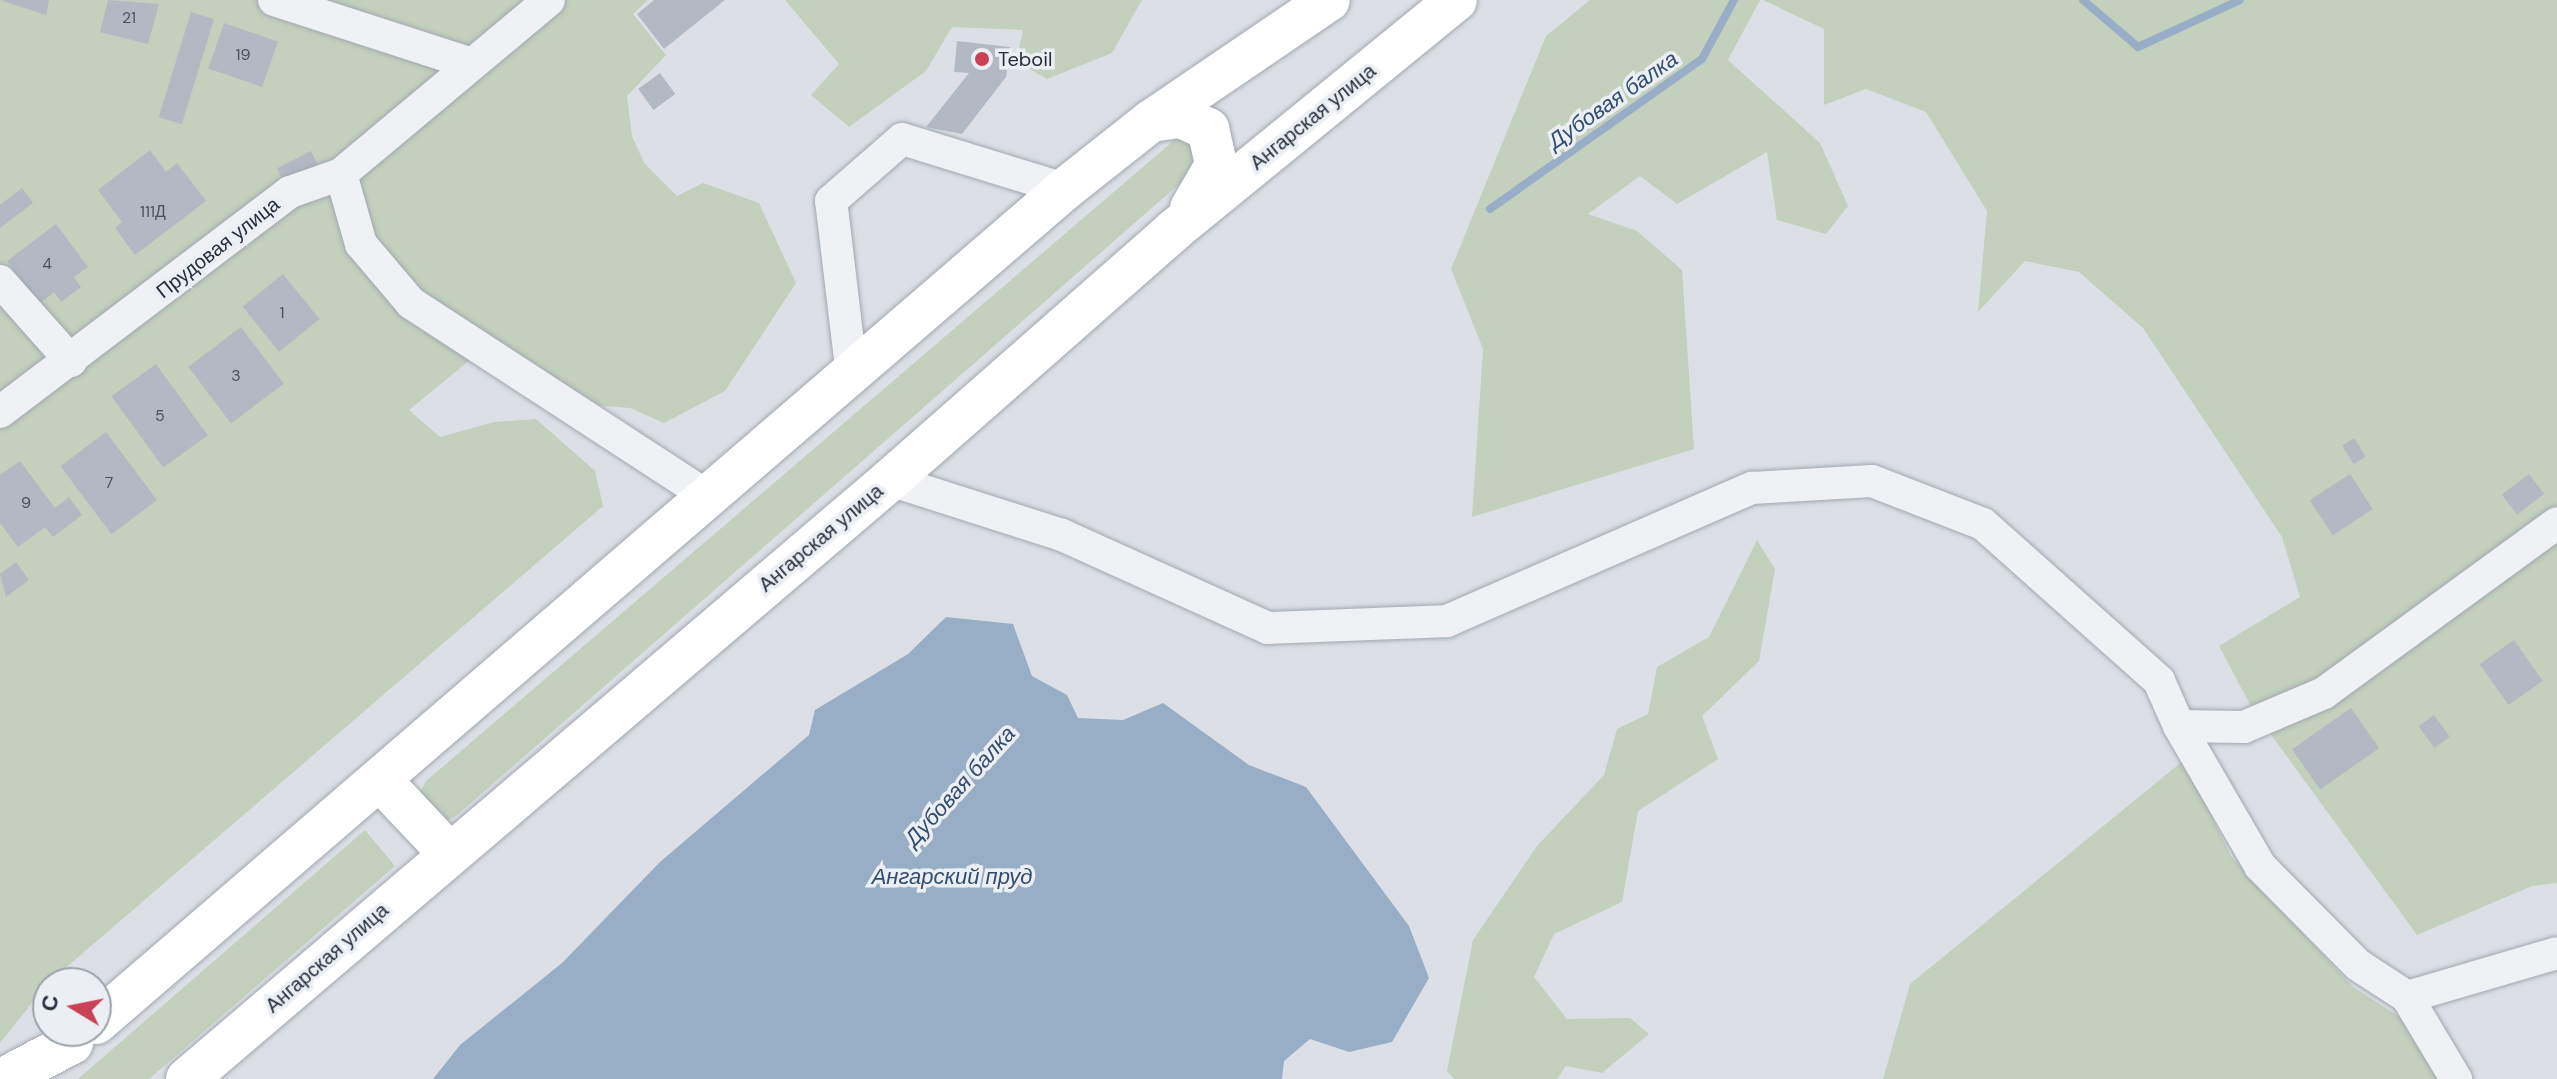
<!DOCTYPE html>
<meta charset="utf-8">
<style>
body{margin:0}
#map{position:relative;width:2557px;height:1079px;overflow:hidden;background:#dce0e6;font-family:"DM Sans",sans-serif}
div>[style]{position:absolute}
.green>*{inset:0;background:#c2d0bd}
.water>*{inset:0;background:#97aec6}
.stream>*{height:8px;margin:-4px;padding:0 4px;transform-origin:4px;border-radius:4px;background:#97aec6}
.building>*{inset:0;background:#b3b9c3;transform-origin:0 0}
.roads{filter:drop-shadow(0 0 2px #a2a7b0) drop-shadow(0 0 2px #a2a7b0)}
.minor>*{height:32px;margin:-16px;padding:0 16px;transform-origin:16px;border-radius:16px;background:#eff1f5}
.major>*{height:42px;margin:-21px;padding:0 21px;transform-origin:21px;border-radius:21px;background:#fff}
.dots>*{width:22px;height:22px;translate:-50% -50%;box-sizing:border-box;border:4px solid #ebeff4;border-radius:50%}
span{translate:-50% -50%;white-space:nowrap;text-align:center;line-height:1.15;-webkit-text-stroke:7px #ebeff4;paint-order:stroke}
.number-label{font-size:16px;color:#49515e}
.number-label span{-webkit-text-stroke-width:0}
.poi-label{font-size:20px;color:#262e3c}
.left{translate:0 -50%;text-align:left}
.street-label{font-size:20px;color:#262e3c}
.water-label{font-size:22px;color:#314d6f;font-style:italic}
.north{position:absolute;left:32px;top:967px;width:80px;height:80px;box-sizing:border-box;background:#ebeff4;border:2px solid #9ca2aa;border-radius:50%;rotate:280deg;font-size:22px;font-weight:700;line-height:32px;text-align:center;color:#262e3c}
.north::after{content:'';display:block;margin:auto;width:28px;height:36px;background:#cb4156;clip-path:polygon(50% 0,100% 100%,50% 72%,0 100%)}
</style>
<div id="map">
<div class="green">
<div style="clip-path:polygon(0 0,648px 0,633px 14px,666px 55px,627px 96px,632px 136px,644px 163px,677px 196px,703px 183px,759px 203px,796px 283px,725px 391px,664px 423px,630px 408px,591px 405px,492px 342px,409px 410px,440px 437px,494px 422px,536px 419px,595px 471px,603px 506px,48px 983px,0 1043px)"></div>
<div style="clip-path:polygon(785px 0,1142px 0,1112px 53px,1047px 79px,1016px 61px,1023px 30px,952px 27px,926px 71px,849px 127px,811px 95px,839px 64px)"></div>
<div style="clip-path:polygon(1590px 0,1760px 0,1728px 60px,1820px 143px,1848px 206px,1826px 234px,1777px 220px,1767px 152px,1677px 204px,1640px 176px,1588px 214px,1637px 231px,1682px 270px,1694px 449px,1472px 517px,1483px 349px,1451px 269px,1546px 36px)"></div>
<div style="clip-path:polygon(1763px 0,2557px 0,2557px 883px,2532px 886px,2417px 935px,2253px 710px,2219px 646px,2300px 597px,2282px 537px,2143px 328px,2079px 272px,2025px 261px,1978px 312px,1987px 211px,1926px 112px,1866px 89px,1824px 105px,1824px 29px)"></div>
<div style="clip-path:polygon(1185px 131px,1201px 165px,456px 816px,446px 821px,417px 799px,426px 781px)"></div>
<div style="clip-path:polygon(1757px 540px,1775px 569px,1759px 661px,1702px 716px,1718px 759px,1638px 811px,1622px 902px,1554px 934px,1534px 977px,1567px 1019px,1630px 1018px,1649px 1034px,1602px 1073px,1566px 1066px,1557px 1079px,1454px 1079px,1447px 1071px,1473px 940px,1537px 846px,1604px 775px,1617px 729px,1648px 714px,1657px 667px,1709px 637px)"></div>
<div style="clip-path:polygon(2184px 760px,2231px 856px,2353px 987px,2434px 1039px,2459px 1079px,1883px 1079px,1910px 984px)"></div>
<div style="clip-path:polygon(365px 830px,395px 866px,149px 1079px,78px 1079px)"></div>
</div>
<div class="water">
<div style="clip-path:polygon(946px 617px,1013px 624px,1032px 676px,1067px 695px,1078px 718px,1123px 720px,1163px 703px,1249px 765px,1306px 787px,1409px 926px,1429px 978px,1392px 1042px,1349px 1052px,1310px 1039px,1284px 1061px,1282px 1079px,433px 1079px,460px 1045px,562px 963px,660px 862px,809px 735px,815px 710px,908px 654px)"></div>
</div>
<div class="stream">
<div style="left:2083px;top:0;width:72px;rotate:40.5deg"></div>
<div style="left:2138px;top:47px;width:112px;rotate:-24.7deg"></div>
<div style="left:1490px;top:209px;width:260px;rotate:-35.3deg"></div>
<div style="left:1702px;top:59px;width:67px;rotate:-61.5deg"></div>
</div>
<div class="building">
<div style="clip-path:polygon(0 0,49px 0,46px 15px)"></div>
<div style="clip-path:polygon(108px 0,159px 4px,148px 44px,100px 32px)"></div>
<div style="clip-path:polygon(654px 0,725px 0,664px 49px,637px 14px)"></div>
<div style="left:191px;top:12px;width:24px;height:110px;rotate:17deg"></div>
<div style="left:224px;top:23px;width:57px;height:48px;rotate:19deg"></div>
<div style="clip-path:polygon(957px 41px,1010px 47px,1006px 77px,962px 134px,926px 127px,969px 73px,954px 72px)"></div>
<div style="left:660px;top:73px;width:26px;height:27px;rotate:54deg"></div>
<div style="clip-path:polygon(150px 150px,166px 172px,177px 163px,206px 201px,135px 255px,115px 228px,122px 222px,98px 190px)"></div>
<div style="left:311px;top:151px;width:16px;height:38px;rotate:63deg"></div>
<div style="clip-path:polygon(22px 188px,33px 203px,0 228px,0 205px)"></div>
<div style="clip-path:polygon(56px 224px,88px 267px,74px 277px,81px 287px,61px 302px,54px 292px,39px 304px,7px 261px)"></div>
<div style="left:283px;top:274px;width:58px;height:52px;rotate:51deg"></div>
<div style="left:241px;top:327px;width:71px;height:66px;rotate:53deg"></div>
<div style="left:156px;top:364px;width:88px;height:55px;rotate:54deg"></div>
<div style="left:106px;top:432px;width:85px;height:57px;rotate:53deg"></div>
<div style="left:2354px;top:438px;width:22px;height:14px;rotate:58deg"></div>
<div style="clip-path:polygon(20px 461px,55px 508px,69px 497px,82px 515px,53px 537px,45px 527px,18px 547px,0 523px,0 475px)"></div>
<div style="left:2350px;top:474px;width:42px;height:48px;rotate:57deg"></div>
<div style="left:2529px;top:474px;width:25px;height:34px;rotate:53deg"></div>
<div style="clip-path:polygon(16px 562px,29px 580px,6px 597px,0 574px)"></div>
<div style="left:2514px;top:640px;width:50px;height:42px;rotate:55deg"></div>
<div style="left:2351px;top:708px;width:49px;height:72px;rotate:55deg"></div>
<div style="left:2434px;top:715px;width:27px;height:19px;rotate:54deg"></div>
</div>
<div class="roads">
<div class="minor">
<div style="left:274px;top:0;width:205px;rotate:17.9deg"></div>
<div style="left:341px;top:174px;width:73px;rotate:74.1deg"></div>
<div style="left:361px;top:244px;width:77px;rotate:49.7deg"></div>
<div style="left:411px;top:303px;width:357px;rotate:33.1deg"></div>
<div style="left:0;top:281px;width:107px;rotate:48.4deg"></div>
<div style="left:852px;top:376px;width:176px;rotate:-96.8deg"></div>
<div style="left:831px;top:201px;width:94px;rotate:-41.1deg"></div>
<div style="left:902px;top:139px;width:170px;rotate:17.1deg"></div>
<div style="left:0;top:412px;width:364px;rotate:-37.2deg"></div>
<div style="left:290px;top:192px;width:54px;rotate:-19.4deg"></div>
<div style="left:341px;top:174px;width:271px;rotate:-39.9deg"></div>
<div style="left:890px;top:480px;width:181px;rotate:17.7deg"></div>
<div style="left:1062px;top:535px;width:226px;rotate:24.3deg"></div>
<div style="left:1268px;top:628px;width:179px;rotate:-2.2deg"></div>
<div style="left:1447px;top:621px;width:333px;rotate:-23.6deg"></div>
<div style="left:1752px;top:488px;width:120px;rotate:-3.3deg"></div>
<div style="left:1872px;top:481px;width:119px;rotate:21.2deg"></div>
<div style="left:1983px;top:524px;width:236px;rotate:41.7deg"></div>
<div style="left:2159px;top:681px;width:49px;rotate:66deg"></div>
<div style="left:2179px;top:726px;width:162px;rotate:59.9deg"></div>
<div style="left:2260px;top:866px;width:139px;rotate:45.3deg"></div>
<div style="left:2358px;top:965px;width:59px;rotate:33.1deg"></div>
<div style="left:2407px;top:997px;width:96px;rotate:59.1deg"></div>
<div style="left:2179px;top:726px;width:65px;rotate:0.9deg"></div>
<div style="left:2244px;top:727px;width:87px;rotate:-23deg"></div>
<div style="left:2324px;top:693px;width:288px;rotate:-36.1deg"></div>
<div style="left:2407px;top:997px;width:156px;rotate:-16.3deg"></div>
</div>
<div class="major">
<div style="left:1151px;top:121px;width:30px;rotate:-8deg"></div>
<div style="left:1181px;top:117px;width:30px;rotate:24deg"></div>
<div style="left:1208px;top:129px;width:37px;rotate:77deg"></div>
<div style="left:1216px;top:165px;width:50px;rotate:120.2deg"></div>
<div style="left:382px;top:782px;width:96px;rotate:46.7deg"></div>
<div style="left:96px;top:1023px;width:1278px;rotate:-40.72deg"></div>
<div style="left:1065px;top:189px;width:110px;rotate:-38.3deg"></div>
<div style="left:1151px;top:121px;width:215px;rotate:-34.2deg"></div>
<div style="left:3px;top:1079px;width:78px;rotate:-27.6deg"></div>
<div style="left:187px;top:1079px;width:924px;rotate:-40.43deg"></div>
<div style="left:890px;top:480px;width:377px;rotate:-41.3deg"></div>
<div style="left:1173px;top:231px;width:365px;rotate:-39.2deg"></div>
</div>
</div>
<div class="dots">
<div style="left:982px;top:59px;background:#cb4156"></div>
</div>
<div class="number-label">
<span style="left:129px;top:18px">21</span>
<span style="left:243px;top:55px">19</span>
<span style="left:153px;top:212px">111Д</span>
<span style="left:47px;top:264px">4</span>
<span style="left:282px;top:313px">1</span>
<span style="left:236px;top:376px">3</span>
<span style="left:160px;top:416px">5</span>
<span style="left:109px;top:483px">7</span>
<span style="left:26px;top:503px">9</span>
</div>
<div class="poi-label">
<span class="left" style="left:998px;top:59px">Teboil</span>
</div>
<div class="street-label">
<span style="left:1313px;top:117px;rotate:-39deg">Ангарская улица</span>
<span style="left:218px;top:248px;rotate:-38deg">Прудовая улица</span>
<span style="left:821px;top:538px;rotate:-40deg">Ангарская улица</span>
<span style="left:327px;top:958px;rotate:-41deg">Ангарская улица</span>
</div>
<div class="water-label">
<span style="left:1613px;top:100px;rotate:-35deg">Дубовая балка</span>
<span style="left:960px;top:786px;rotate:-48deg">Дубовая балка</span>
<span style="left:952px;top:877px">Ангарский пруд</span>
</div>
<div class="north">С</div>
</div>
